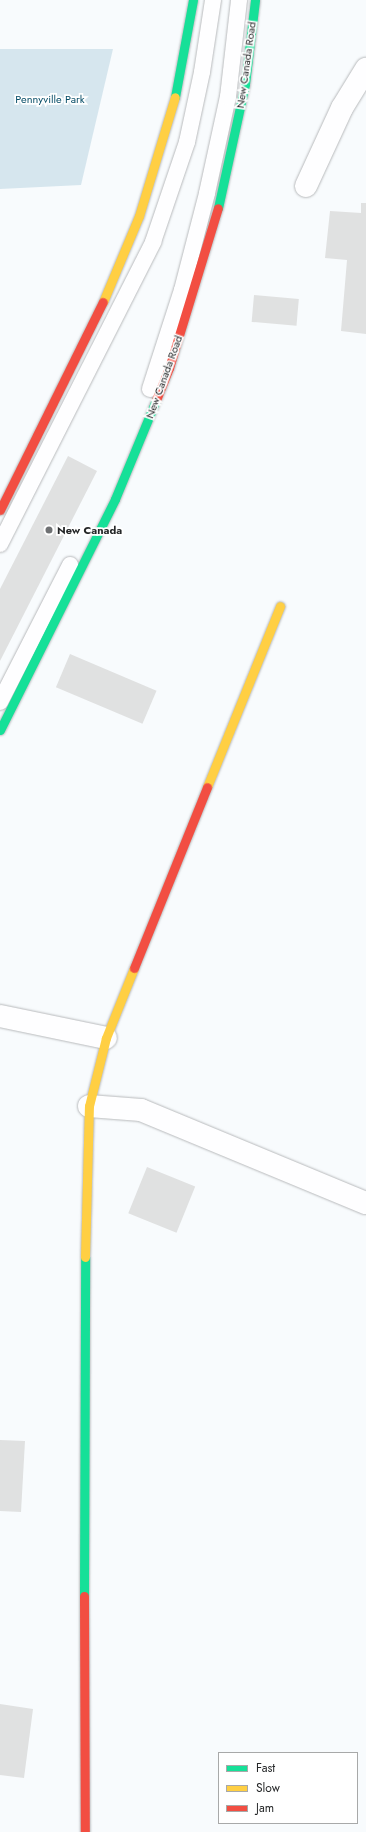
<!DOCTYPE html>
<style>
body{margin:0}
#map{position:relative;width:366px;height:1832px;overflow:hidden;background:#f8fbfd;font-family:Jost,sans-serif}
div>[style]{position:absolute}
.green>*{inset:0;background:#d6e6ee}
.building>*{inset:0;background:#e0e1e1;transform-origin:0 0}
.roads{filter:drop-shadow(0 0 1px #b8babc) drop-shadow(0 0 1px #b8babc)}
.lane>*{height:16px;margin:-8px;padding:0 8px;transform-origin:8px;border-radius:8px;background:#fefeff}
.street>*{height:22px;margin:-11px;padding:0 11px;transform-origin:11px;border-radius:11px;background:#fefeff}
.fast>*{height:9px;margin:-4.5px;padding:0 4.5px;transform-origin:4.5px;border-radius:4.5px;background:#16e098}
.slow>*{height:9px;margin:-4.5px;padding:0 4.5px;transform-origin:4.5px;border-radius:4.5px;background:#ffcf43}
.jam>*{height:9px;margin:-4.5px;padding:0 4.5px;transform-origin:4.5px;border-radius:4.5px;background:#f24e42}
.dots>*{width:11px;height:11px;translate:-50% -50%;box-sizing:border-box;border:2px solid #fff;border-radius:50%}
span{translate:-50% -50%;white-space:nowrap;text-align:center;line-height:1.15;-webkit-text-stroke:3.5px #fff;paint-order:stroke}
.street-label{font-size:11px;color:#252728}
.park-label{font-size:11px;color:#064d67}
.poi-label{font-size:11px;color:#252728;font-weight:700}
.left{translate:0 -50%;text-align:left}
.legend{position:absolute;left:218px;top:1752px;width:140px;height:72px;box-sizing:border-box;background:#fff;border:1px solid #a8a9a9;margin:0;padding:5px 7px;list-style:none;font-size:12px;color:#252728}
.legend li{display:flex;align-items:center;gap:8px;height:20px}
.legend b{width:20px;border:1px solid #a8a9a9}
</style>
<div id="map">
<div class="green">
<div style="clip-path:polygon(0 49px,113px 49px,81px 185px,0 189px)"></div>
</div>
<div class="building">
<div style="clip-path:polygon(361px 203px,366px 203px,366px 334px,341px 331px,347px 260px,325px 258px,330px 211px,361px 213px)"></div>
<div style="left:254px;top:295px;width:45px;height:27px;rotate:5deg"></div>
<div style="clip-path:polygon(68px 456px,97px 471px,0 661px,0 589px)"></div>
<div style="left:70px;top:654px;width:94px;height:36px;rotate:23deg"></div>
<div style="left:147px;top:1167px;width:52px;height:50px;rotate:22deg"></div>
<div style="clip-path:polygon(0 1440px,25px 1441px,21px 1512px,0 1511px)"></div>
<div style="clip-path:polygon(0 1704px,33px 1709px,24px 1778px,0 1775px)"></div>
</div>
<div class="roads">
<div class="lane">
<div style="left:150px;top:389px;width:104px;rotate:-72.1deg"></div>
<div style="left:182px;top:290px;width:100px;rotate:-75.5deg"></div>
<div style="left:207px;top:193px;width:98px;rotate:-77.7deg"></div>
<div style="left:228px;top:97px;width:98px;rotate:-83.5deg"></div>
<div style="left:0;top:544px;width:339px;rotate:-63.1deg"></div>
<div style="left:153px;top:242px;width:106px;rotate:-71.2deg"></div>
<div style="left:187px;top:142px;width:72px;rotate:-77.9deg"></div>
<div style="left:202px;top:72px;width:73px;rotate:-81.3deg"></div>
<div style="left:0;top:702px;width:154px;rotate:-62.9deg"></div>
</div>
<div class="street">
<div style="left:306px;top:186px;width:86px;rotate:-65.2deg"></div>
<div style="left:342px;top:108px;width:46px;rotate:-58.4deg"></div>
<div style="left:0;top:1016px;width:108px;rotate:11.7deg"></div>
<div style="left:89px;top:1106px;width:52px;rotate:4.4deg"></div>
<div style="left:141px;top:1110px;width:243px;rotate:22.5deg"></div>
</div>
<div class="fast">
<div style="left:175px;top:97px;width:99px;rotate:-79.5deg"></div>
<div style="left:218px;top:208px;width:127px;rotate:-77.7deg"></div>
<div style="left:245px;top:84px;width:85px;rotate:-83.2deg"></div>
<div style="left:0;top:730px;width:258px;rotate:-63.5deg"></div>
<div style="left:115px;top:499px;width:107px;rotate:-67.5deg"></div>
<div style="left:84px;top:1596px;width:339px;rotate:-89.8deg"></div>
</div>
<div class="slow">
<div style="left:103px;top:302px;width:93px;rotate:-67.3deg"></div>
<div style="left:139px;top:216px;width:124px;rotate:-73.2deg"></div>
<div style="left:207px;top:787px;width:195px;rotate:-68deg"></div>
<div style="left:85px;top:1257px;width:151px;rotate:-88.5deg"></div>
<div style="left:89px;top:1106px;width:70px;rotate:-76deg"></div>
<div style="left:106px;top:1038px;width:75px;rotate:-68.2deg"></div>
</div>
<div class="jam">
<div style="left:156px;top:400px;width:35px;rotate:-68deg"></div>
<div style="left:169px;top:368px;width:167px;rotate:-73deg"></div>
<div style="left:0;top:510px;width:232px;rotate:-63.7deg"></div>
<div style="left:134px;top:968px;width:195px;rotate:-68deg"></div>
<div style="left:84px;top:1596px;width:236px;rotate:89.8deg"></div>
</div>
</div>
<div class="dots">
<div style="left:49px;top:530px;background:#6f7173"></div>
</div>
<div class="street-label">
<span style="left:246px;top:65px;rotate:-82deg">New Canada Road</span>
<span style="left:164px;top:377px;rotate:-70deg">New Canada Road</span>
</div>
<div class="park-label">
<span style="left:50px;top:99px">Pennyville Park</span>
</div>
<div class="poi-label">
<span class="left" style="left:57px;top:530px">New Canada</span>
</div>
<ul class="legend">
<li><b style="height:5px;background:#16e098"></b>Fast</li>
<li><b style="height:5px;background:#ffcf43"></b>Slow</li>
<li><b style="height:5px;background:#f24e42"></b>Jam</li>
</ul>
</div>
